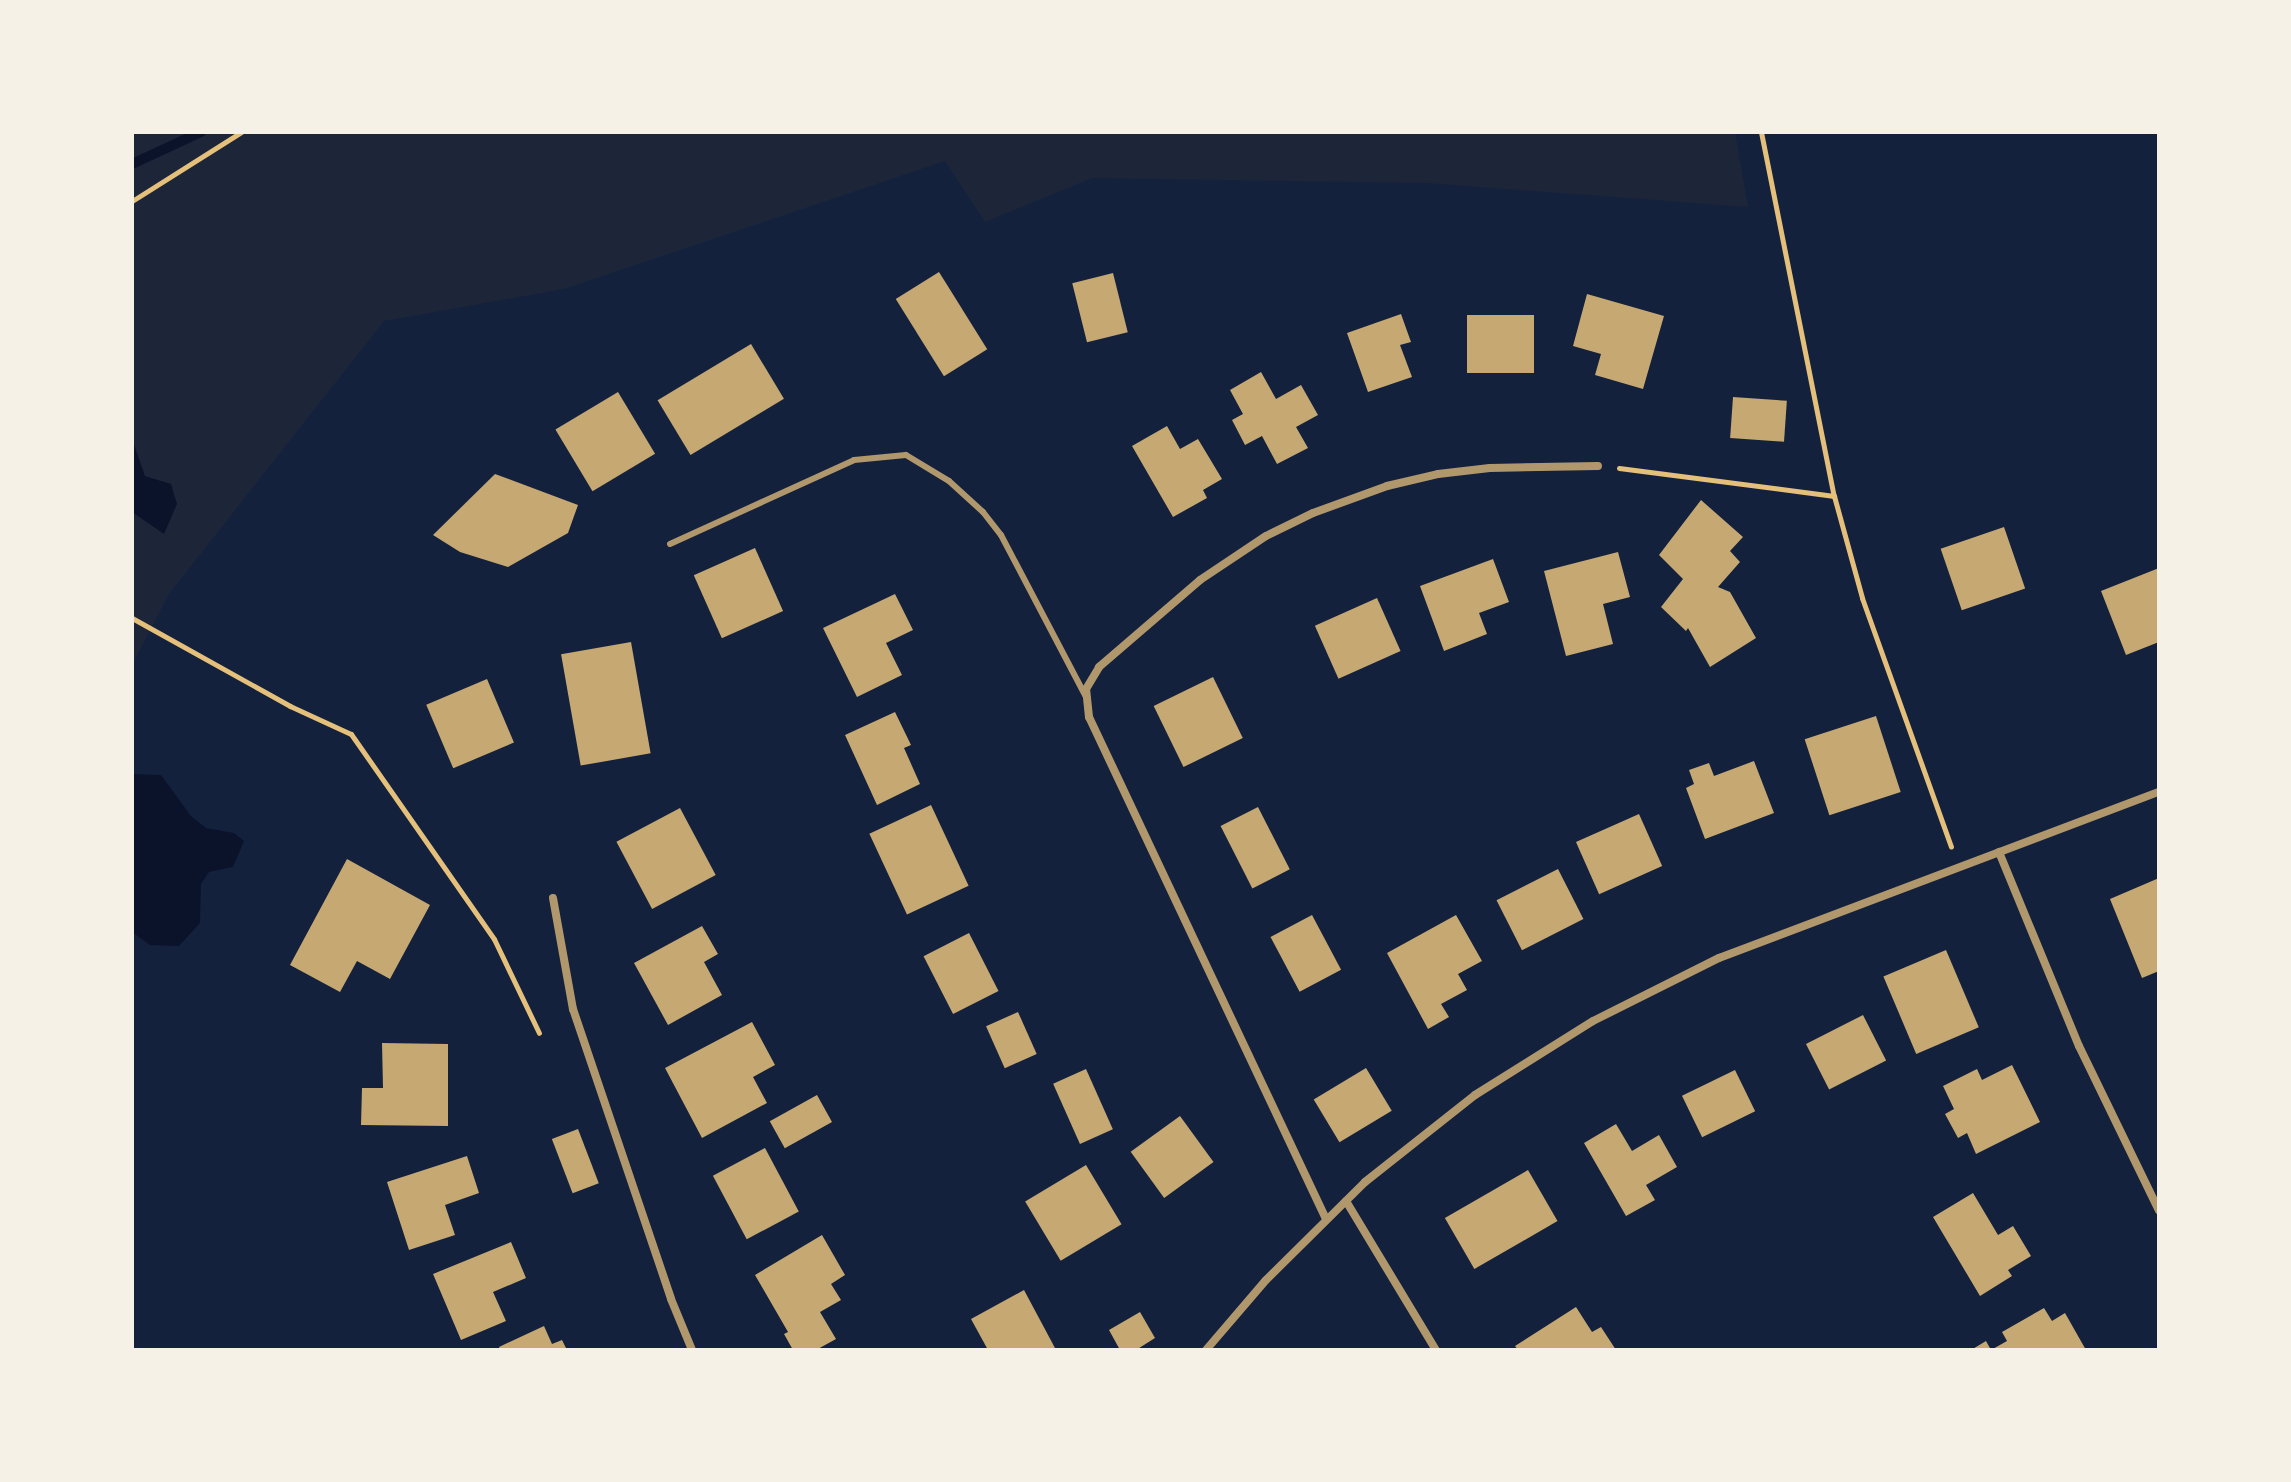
<!DOCTYPE html>
<style>
body{margin:0}
#map{position:relative;width:2291px;height:1482px;overflow:hidden;background:#14213d;font-family:"Fira Sans Condensed",sans-serif}
div>[style]{position:absolute}
.green>*{inset:0;background:#1d2539}
.water>*{inset:0;background:#0b132b}
.stream>*{height:10px;margin:-5px;padding:0 5px;transform-origin:5px;border-radius:5px;background:#0b132b}
.building>*{inset:0;background:#c6a872;transform-origin:0 0}
.path>*{height:5px;margin:-2.5px;padding:0 2.5px;transform-origin:2.5px;border-radius:2.5px;background:#e5c07b}
.service>*{height:6px;margin:-3px;padding:0 3px;transform-origin:3px;border-radius:3px;background:#b1986c}
.minor>*{height:8px;margin:-4px;padding:0 4px;transform-origin:4px;border-radius:4px;background:#b1986c}
span{translate:-50% -50%;white-space:nowrap;text-align:center;line-height:1.15;-webkit-text-stroke:6px #f6f1e7;paint-order:stroke}
.frame{position:absolute;inset:0;border:134px solid #f6f1e7;pointer-events:none}
</style>
<div id="map">
<div class="green">
<div style="clip-path:polygon(132px 132px,1735px 132px,1748px 207px,1426px 183px,1092px 178px,985px 222px,945px 161px,564px 289px,384px 321px,169px 594px,132px 665px)"></div>
</div>
<div class="water">
<div style="clip-path:polygon(132px 439px,145px 476px,171px 484px,177px 504px,164px 534px,132px 512px)"></div>
<div style="clip-path:polygon(132px 774px,161px 775px,191px 816px,206px 828px,234px 833px,244px 841px,233px 867px,209px 872px,201px 884px,200px 923px,179px 946px,150px 945px,132px 932px)"></div>
</div>
<div class="stream">
<div style="left:132px;top:164px;width:76px;rotate:-24.9deg"></div>
</div>
<div class="building">
<div style="left:939px;top:272px;width:91px;height:51px;rotate:58deg"></div>
<div style="left:1113px;top:273px;width:61px;height:42px;rotate:76deg"></div>
<div style="clip-path:polygon(1587px 294px,1664px 316px,1643px 389px,1595px 375px,1601px 354px,1573px 346px)"></div>
<div style="clip-path:polygon(1401px 314px,1411px 342px,1400px 345px,1412px 377px,1368px 392px,1347px 333px)"></div>
<div style="left:1467px;top:315px;width:67px;height:58px"></div>
<div style="left:751px;top:344px;width:64px;height:109px;rotate:59deg"></div>
<div style="clip-path:polygon(1261px 372px,1276px 399px,1301px 385px,1318px 415px,1296px 427px,1308px 448px,1277px 464px,1262px 436px,1245px 445px,1232px 420px,1243px 414px,1230px 390px)"></div>
<div style="left:618px;top:392px;width:72px;height:73px;rotate:59deg"></div>
<div style="left:1733px;top:397px;width:54px;height:41px;rotate:4deg"></div>
<div style="clip-path:polygon(1167px 426px,1180px 449px,1198px 439px,1222px 479px,1203px 490px,1207px 498px,1173px 517px,1132px 446px)"></div>
<div style="clip-path:polygon(495px 474px,578px 505px,568px 533px,508px 567px,460px 552px,433px 535px)"></div>
<div style="clip-path:polygon(1701px 500px,1743px 537px,1730px 551px,1740px 562px,1718px 587px,1730px 592px,1756px 638px,1710px 667px,1688px 628px,1686px 631px,1661px 607px,1683px 579px,1659px 555px)"></div>
<div style="left:2004px;top:527px;width:65px;height:67px;rotate:71deg"></div>
<div style="left:755px;top:548px;width:69px;height:67px;rotate:66deg"></div>
<div style="clip-path:polygon(1618px 552px,1630px 597px,1603px 604px,1613px 644px,1566px 656px,1544px 571px)"></div>
<div style="clip-path:polygon(1493px 559px,1509px 602px,1479px 613px,1487px 634px,1444px 651px,1420px 586px)"></div>
<div style="clip-path:polygon(2159px 568px,2159px 642px,2126px 655px,2101px 591px)"></div>
<div style="clip-path:polygon(895px 594px,913px 630px,886px 643px,902px 675px,857px 697px,823px 628px)"></div>
<div style="left:1377px;top:598px;width:58px;height:68px;rotate:66deg"></div>
<div style="left:631px;top:642px;width:113px;height:71px;rotate:80deg"></div>
<div style="left:1213px;top:677px;width:68px;height:66px;rotate:64deg"></div>
<div style="left:487px;top:679px;width:69px;height:66px;rotate:67deg"></div>
<div style="clip-path:polygon(895px 712px,911px 745px,904px 748px,920px 784px,877px 805px,845px 735px)"></div>
<div style="left:1876px;top:716px;width:80px;height:75px;rotate:72deg"></div>
<div style="clip-path:polygon(1754px 761px,1774px 813px,1705px 839px,1686px 788px,1694px 784px,1689px 770px,1709px 763px,1714px 776px)"></div>
<div style="left:931px;top:805px;width:89px;height:68px;rotate:65deg"></div>
<div style="left:1258px;top:807px;width:70px;height:42px;rotate:63deg"></div>
<div style="left:680px;top:808px;width:76px;height:72px;rotate:62deg"></div>
<div style="left:1639px;top:814px;width:57px;height:69px;rotate:66deg"></div>
<div style="clip-path:polygon(347px 859px,430px 905px,390px 979px,357px 961px,340px 992px,290px 965px)"></div>
<div style="left:1558px;top:869px;width:56px;height:69px;rotate:63deg"></div>
<div style="clip-path:polygon(2159px 878px,2159px 971px,2142px 978px,2110px 899px)"></div>
<div style="left:1312px;top:915px;width:62px;height:47px;rotate:62deg"></div>
<div style="clip-path:polygon(1456px 915px,1482px 961px,1458px 974px,1467px 990px,1441px 1004px,1449px 1017px,1428px 1029px,1387px 953px)"></div>
<div style="clip-path:polygon(702px 926px,718px 954px,704px 962px,722px 995px,668px 1025px,634px 963px)"></div>
<div style="left:969px;top:933px;width:65px;height:51px;rotate:63deg"></div>
<div style="left:1946px;top:950px;width:84px;height:68px;rotate:67deg"></div>
<div style="left:1018px;top:1012px;width:46px;height:35px;rotate:66deg"></div>
<div style="left:1863px;top:1015px;width:51px;height:64px;rotate:63deg"></div>
<div style="clip-path:polygon(752px 1022px,775px 1065px,753px 1077px,767px 1103px,702px 1138px,665px 1068px)"></div>
<div style="clip-path:polygon(382px 1043px,448px 1044px,448px 1126px,361px 1125px,362px 1088px,383px 1088px)"></div>
<div style="clip-path:polygon(2012px 1065px,2040px 1122px,1976px 1154px,1967px 1133px,1958px 1138px,1945px 1114px,1954px 1109px,1943px 1086px,1977px 1069px,1982px 1080px)"></div>
<div style="left:1366px;top:1068px;width:50px;height:61px;rotate:59deg"></div>
<div style="left:1086px;top:1069px;width:66px;height:36px;rotate:66deg"></div>
<div style="left:1735px;top:1070px;width:46px;height:59px;rotate:64deg"></div>
<div style="left:817px;top:1095px;width:31px;height:54px;rotate:61deg"></div>
<div style="left:1180px;top:1116px;width:57px;height:61px;rotate:54deg"></div>
<div style="clip-path:polygon(1616px 1124px,1632px 1151px,1659px 1135px,1677px 1167px,1646px 1185px,1655px 1200px,1626px 1216px,1584px 1143px)"></div>
<div style="left:578px;top:1129px;width:58px;height:28px;rotate:69deg"></div>
<div style="left:765px;top:1148px;width:72px;height:59px;rotate:62deg"></div>
<div style="clip-path:polygon(467px 1156px,479px 1193px,445px 1205px,455px 1235px,409px 1250px,387px 1182px)"></div>
<div style="left:1086px;top:1165px;width:69px;height:71px;rotate:59deg"></div>
<div style="left:1528px;top:1170px;width:59px;height:96px;rotate:60deg"></div>
<div style="clip-path:polygon(1973px 1193px,1998px 1235px,2013px 1226px,2031px 1256px,2008px 1270px,2012px 1276px,1980px 1296px,1933px 1217px)"></div>
<div style="clip-path:polygon(822px 1235px,845px 1275px,831px 1284px,841px 1300px,820px 1312px,836px 1339px,816px 1350px,793px 1350px,784px 1334px,788px 1332px,755px 1275px)"></div>
<div style="clip-path:polygon(511px 1242px,526px 1278px,493px 1292px,506px 1321px,461px 1340px,433px 1274px)"></div>
<div style="clip-path:polygon(1024px 1290px,1055px 1348px,988px 1350px,971px 1319px)"></div>
<div style="clip-path:polygon(1576px 1307px,1592px 1332px,1601px 1327px,1616px 1350px,1518px 1350px,1515px 1346px)"></div>
<div style="clip-path:polygon(2044px 1308px,2052px 1321px,2065px 1313px,2086px 1350px,1971px 1350px,1986px 1341px,1991px 1350px,2007px 1341px,2002px 1332px)"></div>
<div style="clip-path:polygon(1140px 1312px,1155px 1338px,1136px 1350px,1120px 1350px,1109px 1330px)"></div>
<div style="clip-path:polygon(544px 1326px,552px 1344px,562px 1340px,567px 1350px,500px 1350px,499px 1347px)"></div>
</div>
<div class="path">
<div style="left:1761px;top:132px;width:371px;rotate:78.7deg"></div>
<div style="left:1834px;top:496px;width:106px;rotate:74.6deg"></div>
<div style="left:1862px;top:598px;width:264px;rotate:70.3deg"></div>
<div style="left:132px;top:201px;width:129px;rotate:-32.3deg"></div>
<div style="left:1619px;top:468px;width:217px;rotate:7.4deg"></div>
<div style="left:132px;top:618px;width:181px;rotate:29.1deg"></div>
<div style="left:290px;top:706px;width:67px;rotate:24.7deg"></div>
<div style="left:351px;top:734px;width:250px;rotate:55.1deg"></div>
<div style="left:494px;top:939px;width:104px;rotate:64.4deg"></div>
</div>
<div class="service">
<div style="left:670px;top:544px;width:202px;rotate:-24.5deg"></div>
<div style="left:854px;top:460px;width:52px;rotate:-5.5deg"></div>
<div style="left:906px;top:455px;width:50px;rotate:31.2deg"></div>
<div style="left:949px;top:481px;width:46px;rotate:42.4deg"></div>
<div style="left:983px;top:512px;width:29px;rotate:52deg"></div>
<div style="left:1001px;top:535px;width:181px;rotate:62.3deg"></div>
</div>
<div class="minor">
<div style="left:1999px;top:852px;width:210px;rotate:67.6deg"></div>
<div style="left:2079px;top:1046px;width:183px;rotate:64.1deg"></div>
<div style="left:553px;top:898px;width:113px;rotate:79.8deg"></div>
<div style="left:573px;top:1009px;width:306px;rotate:71.3deg"></div>
<div style="left:671px;top:1299px;width:55px;rotate:67.6deg"></div>
<div style="left:1346px;top:1201px;width:174px;rotate:58.9deg"></div>
<div style="left:1326px;top:1219px;width:555px;rotate:-115.27deg"></div>
<div style="left:1089px;top:717px;width:28px;rotate:-96deg"></div>
<div style="left:1086px;top:689px;width:26px;rotate:-59deg"></div>
<div style="left:1099px;top:667px;width:133px;rotate:-40.7deg"></div>
<div style="left:1200px;top:580px;width:79px;rotate:-33.7deg"></div>
<div style="left:1266px;top:536px;width:52px;rotate:-26.1deg"></div>
<div style="left:1313px;top:513px;width:79px;rotate:-20deg"></div>
<div style="left:1387px;top:486px;width:52px;rotate:-13.2deg"></div>
<div style="left:1438px;top:474px;width:52px;rotate:-6.6deg"></div>
<div style="left:1490px;top:468px;width:108px;rotate:-1.1deg"></div>
<div style="left:1206px;top:1350px;width:92px;rotate:-49.4deg"></div>
<div style="left:1266px;top:1280px;width:139px;rotate:-44.7deg"></div>
<div style="left:1365px;top:1182px;width:140px;rotate:-38.3deg"></div>
<div style="left:1475px;top:1095px;width:139px;rotate:-32.1deg"></div>
<div style="left:1593px;top:1021px;width:141px;rotate:-26.6deg"></div>
<div style="left:1719px;top:958px;width:470px;rotate:-20.7deg"></div>
</div>
<div class="frame"></div>
</div>
